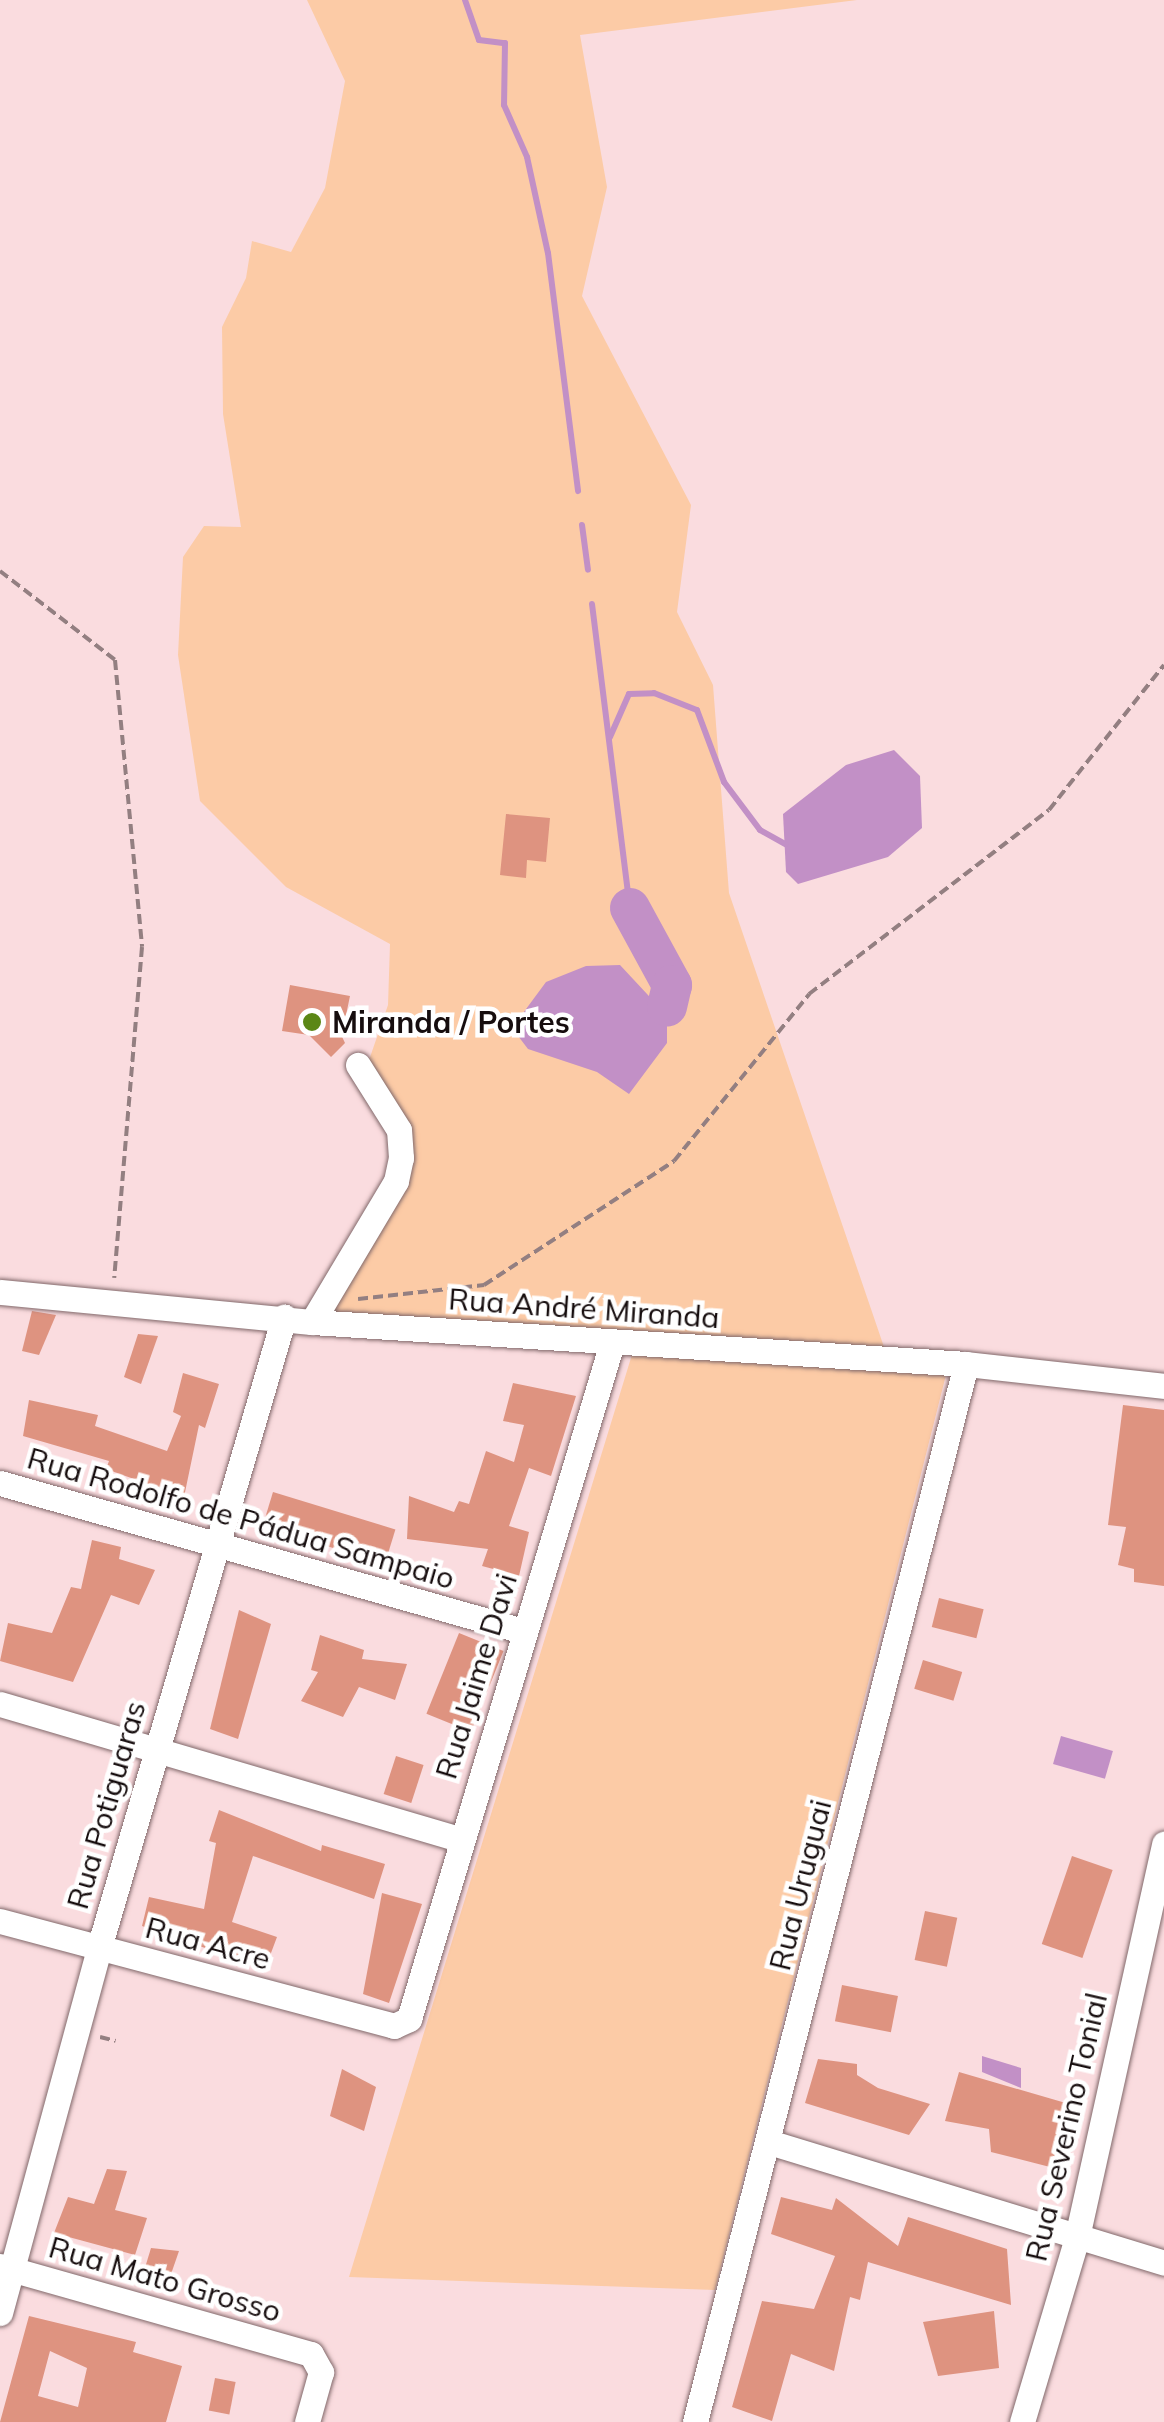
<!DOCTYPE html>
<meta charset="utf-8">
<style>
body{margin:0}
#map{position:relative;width:1164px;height:2422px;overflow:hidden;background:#fadcdf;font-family:Mulish,sans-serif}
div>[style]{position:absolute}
.green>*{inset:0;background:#fccba6}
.water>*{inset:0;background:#c290c6;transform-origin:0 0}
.stream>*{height:6px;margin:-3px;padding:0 3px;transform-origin:3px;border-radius:3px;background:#c290c6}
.river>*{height:40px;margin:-20px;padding:0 20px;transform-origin:20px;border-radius:20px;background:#c290c6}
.building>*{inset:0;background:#de9380;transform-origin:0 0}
.path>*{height:4px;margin-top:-2px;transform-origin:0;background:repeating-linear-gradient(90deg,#937f81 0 10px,transparent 0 15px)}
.roads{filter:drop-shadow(0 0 2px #81686a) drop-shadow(0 0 2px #81686a)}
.minor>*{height:25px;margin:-12.5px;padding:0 12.5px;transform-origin:12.5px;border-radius:12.5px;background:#fff}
.dots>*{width:28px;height:28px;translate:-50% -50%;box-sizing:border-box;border:5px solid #fff;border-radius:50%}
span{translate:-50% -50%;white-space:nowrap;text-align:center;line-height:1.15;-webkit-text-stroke:9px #fff;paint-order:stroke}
.poi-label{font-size:30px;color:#160d0e;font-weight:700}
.left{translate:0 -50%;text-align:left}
.street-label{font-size:30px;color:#160d0e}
</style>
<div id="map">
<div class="green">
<div style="clip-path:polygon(307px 0,857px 0,580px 35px,607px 187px,582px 296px,691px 505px,677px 612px,713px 685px,729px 893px,884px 1347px,952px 1351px,715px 2290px,349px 2277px,638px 1335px,323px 1314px,398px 1203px,410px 1128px,367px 1066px,388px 1005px,390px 944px,286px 887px,200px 801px,178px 655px,183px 557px,204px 526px,241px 527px,223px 414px,222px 327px,246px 278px,252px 241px,291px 252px,325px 188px,345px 81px)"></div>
</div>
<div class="water">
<div style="clip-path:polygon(894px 750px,920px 776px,922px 828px,888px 857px,798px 884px,786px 872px,783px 814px,846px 765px)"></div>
<div style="clip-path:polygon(620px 965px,661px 1009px,667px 1006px,667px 1043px,629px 1094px,597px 1072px,528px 1049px,512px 1028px,546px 982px,586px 966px)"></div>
<div style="left:1061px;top:1736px;width:54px;height:29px;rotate:16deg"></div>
<div style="clip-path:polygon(982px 2056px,1021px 2068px,1021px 2088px,982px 2072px)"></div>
</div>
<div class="stream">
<div style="left:465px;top:0;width:42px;rotate:70.7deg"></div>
<div style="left:479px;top:40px;width:26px;rotate:7deg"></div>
<div style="left:505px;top:43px;width:62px;rotate:90.9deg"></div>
<div style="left:504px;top:105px;width:57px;rotate:66.1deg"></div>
<div style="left:527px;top:157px;width:98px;rotate:77.7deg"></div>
<div style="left:548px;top:253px;width:240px;rotate:82.8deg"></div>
<div style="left:582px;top:525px;width:45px;rotate:82.4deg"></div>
<div style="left:592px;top:604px;width:306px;rotate:82.9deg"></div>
<div style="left:610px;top:737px;width:47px;rotate:-66.2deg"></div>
<div style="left:629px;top:694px;width:25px;rotate:-2deg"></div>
<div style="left:654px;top:693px;width:46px;rotate:21.6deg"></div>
<div style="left:697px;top:710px;width:77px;rotate:69.4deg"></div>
<div style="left:724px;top:782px;width:60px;rotate:53.1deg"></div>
<div style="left:760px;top:830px;width:29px;rotate:29deg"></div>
</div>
<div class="river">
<div style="left:630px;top:908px;width:88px;rotate:61.4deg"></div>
<div style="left:672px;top:985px;width:22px;rotate:103deg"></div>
</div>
<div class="building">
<div style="clip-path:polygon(506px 814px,550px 818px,546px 862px,527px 860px,526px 878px,500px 875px)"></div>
<div style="clip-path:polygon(290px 985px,350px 996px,345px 1020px,336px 1024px,345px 1043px,331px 1057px,309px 1035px,282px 1031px)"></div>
<div style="clip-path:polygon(32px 1311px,56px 1315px,39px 1355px,22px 1351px)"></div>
<div style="clip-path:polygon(138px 1334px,158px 1336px,141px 1384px,124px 1377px)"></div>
<div style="clip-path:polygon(183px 1373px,219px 1384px,205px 1428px,199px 1425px,184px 1497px,106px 1469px,109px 1461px,23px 1436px,29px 1400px,98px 1415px,95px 1426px,167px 1451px,181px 1416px,173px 1412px)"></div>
<div style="clip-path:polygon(513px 1383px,576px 1396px,551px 1476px,529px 1468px,509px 1526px,529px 1532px,519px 1576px,482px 1566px,488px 1549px,407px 1539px,409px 1496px,454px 1512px,459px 1501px,469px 1504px,486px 1451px,514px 1462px,524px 1425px,503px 1421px)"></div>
<div style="clip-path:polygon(1123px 1405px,1164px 1410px,1164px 1586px,1134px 1582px,1134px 1569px,1118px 1565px,1126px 1527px,1108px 1525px)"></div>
<div style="left:273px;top:1492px;width:128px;height:36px;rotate:17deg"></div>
<div style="clip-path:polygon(92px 1540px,121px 1547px,119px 1559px,155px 1570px,139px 1605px,111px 1595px,73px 1682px,0 1661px,8px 1623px,52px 1633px,71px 1587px,81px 1589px)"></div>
<div style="left:939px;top:1598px;width:46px;height:30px;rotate:14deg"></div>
<div style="clip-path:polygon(239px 1610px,271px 1624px,238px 1739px,210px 1729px)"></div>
<div style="left:459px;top:1633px;width:48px;height:87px;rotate:22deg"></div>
<div style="clip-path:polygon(320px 1635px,364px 1650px,362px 1659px,407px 1664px,395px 1700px,359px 1687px,343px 1717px,301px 1701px,318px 1672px,311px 1670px)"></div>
<div style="left:923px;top:1660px;width:41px;height:30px;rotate:17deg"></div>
<div style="left:396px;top:1756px;width:29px;height:40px;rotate:18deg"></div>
<div style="clip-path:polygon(219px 1810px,321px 1851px,322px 1845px,385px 1864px,374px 1899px,253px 1856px,232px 1922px,277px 1937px,265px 1969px,142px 1926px,149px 1897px,204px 1909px,216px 1843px,209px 1841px)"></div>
<div style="left:1072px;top:1856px;width:43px;height:93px;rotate:19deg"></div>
<div style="clip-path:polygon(382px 1893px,422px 1904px,389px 2003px,363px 1994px)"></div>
<div style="left:925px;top:1911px;width:33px;height:50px;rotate:12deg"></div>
<div style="left:842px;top:1985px;width:57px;height:37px;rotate:11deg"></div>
<div style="clip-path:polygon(818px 2059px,857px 2064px,857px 2075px,878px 2088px,930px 2104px,909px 2135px,805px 2103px)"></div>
<div style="clip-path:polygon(342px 2069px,376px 2087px,364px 2131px,330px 2116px)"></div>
<div style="clip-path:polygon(959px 2072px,1076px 2106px,1050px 2167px,991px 2152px,989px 2129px,945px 2121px)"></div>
<div style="clip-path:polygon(107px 2169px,127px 2171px,115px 2210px,147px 2218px,135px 2255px,54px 2233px,68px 2197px,94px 2204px)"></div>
<div style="clip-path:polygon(781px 2197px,832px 2210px,836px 2198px,898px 2246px,908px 2217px,1007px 2249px,1011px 2305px,868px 2262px,860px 2300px,850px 2297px,834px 2371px,791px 2354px,772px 2421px,732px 2407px,762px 2301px,814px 2309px,835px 2256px,771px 2234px)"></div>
<div style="clip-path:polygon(151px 2248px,179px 2251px,170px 2277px,144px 2271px)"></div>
<div style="clip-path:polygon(994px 2311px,999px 2368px,938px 2376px,923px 2322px)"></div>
<div style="clip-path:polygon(evenodd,29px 2316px,136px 2342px,133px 2352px,182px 2366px,166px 2422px,0 2422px,29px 2316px,50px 2351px,87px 2368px,78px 2407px,38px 2396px,50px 2351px)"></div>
<div style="left:215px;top:2378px;width:21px;height:33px;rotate:11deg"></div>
</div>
<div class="path">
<div style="left:0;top:571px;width:145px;rotate:37.7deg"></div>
<div style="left:115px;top:660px;width:288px;rotate:84.6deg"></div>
<div style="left:142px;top:947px;width:332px;rotate:94.8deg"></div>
<div style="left:358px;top:1299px;width:127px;rotate:-6.3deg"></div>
<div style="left:484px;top:1285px;width:227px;rotate:-33.1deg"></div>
<div style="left:674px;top:1161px;width:215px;rotate:-51deg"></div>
<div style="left:809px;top:994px;width:302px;rotate:-37.5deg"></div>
<div style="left:1049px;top:810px;width:185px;rotate:-51.6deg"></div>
<div style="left:100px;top:2037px;width:16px;rotate:14deg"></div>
</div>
<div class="roads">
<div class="minor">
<div style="left:0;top:1292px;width:313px;rotate:5.5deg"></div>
<div style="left:312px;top:1322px;width:655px;rotate:3.67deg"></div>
<div style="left:966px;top:1364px;width:199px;rotate:6.3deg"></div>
<div style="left:312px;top:1322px;width:164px;rotate:-59.2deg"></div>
<div style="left:396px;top:1181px;width:24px;rotate:-78deg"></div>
<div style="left:401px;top:1158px;width:28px;rotate:-94deg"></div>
<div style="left:399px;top:1130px;width:77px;rotate:-122.2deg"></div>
<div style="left:0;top:1483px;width:544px;rotate:15.8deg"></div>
<div style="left:0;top:1704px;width:481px;rotate:16.4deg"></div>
<div style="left:0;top:1921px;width:408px;rotate:14.9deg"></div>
<div style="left:394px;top:2026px;width:17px;rotate:-25deg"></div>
<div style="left:409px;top:2019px;width:706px;rotate:-73.29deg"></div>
<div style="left:769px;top:2142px;width:413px;rotate:17deg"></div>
<div style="left:0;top:2266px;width:323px;rotate:15.8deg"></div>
<div style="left:311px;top:2354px;width:21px;rotate:61deg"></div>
<div style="left:321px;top:2372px;width:52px;rotate:105.6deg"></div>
<div style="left:0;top:2313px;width:378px;rotate:-74.8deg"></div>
<div style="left:99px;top:1948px;width:658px;rotate:-73.66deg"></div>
<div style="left:695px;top:2422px;width:1092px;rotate:-75.63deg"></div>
<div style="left:1022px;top:2422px;width:193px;rotate:-73.4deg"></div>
<div style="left:1077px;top:2237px;width:403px;rotate:-77.5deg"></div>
</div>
</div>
<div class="dots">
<div style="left:312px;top:1022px;background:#5b8716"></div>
</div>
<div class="poi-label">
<span class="left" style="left:332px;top:1022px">Miranda / Portes</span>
</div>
<div class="street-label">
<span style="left:584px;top:1308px;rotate:4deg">Rua André Miranda</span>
<span style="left:241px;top:1518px;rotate:16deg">Rua Rodolfo de Pádua Sampaio</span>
<span style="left:476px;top:1676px;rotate:-73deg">Rua Jaime Davi</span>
<span style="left:106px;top:1805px;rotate:-74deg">Rua Potiguaras</span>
<span style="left:800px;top:1885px;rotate:-76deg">Rua Uruguai</span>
<span style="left:208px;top:1943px;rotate:15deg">Rua Acre</span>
<span style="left:1066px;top:2127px;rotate:-77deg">Rua Severino Tonial</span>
<span style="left:165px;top:2279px;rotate:16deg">Rua Mato Grosso</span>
</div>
</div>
